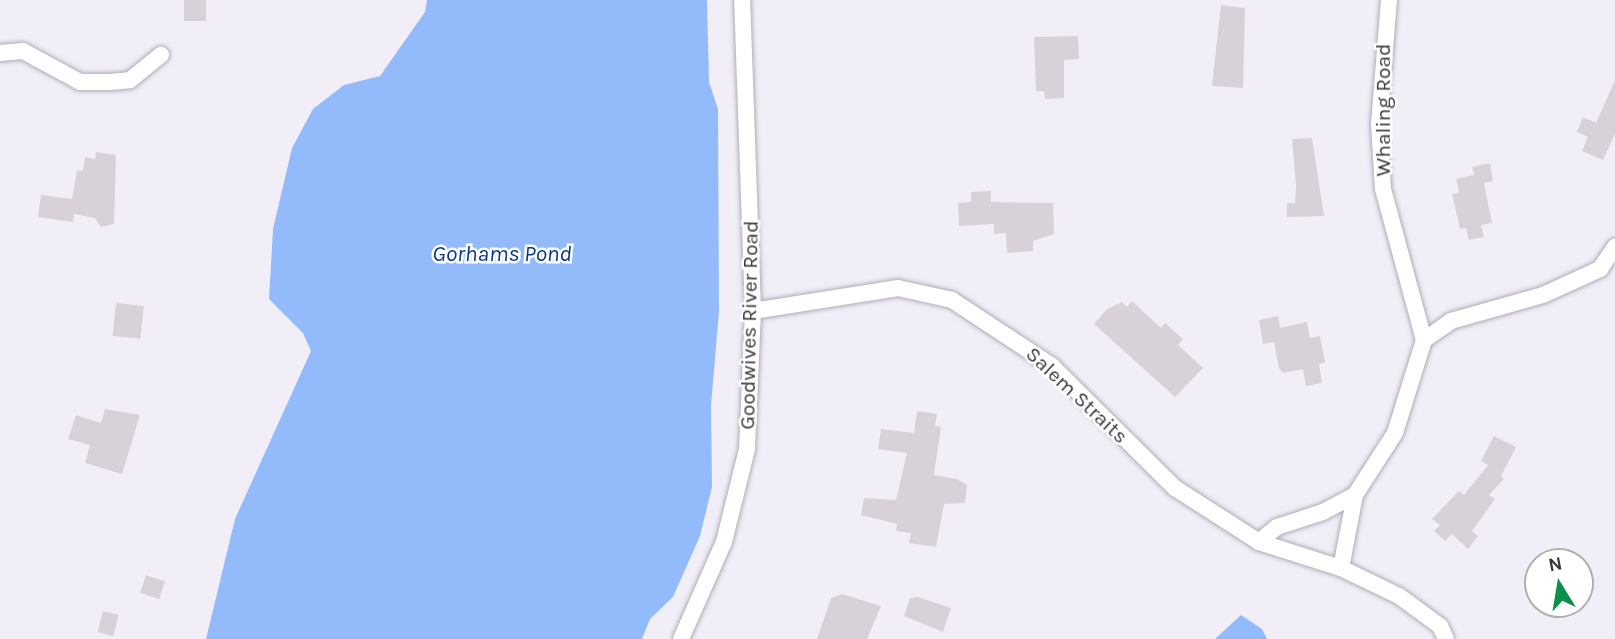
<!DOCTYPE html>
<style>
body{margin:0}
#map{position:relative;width:1615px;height:639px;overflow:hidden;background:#f2eef8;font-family:Karla,sans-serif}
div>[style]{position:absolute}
.water>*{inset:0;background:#93bbfb}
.building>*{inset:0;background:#d8d1d9;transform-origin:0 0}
.roads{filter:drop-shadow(0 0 2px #b1adb6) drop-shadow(0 0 2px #b1adb6)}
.street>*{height:16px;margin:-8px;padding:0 8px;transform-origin:8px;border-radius:8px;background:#fff}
span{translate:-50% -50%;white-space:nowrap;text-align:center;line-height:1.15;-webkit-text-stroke:5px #fff;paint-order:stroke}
.street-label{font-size:21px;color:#38363a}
.water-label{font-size:23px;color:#0b397d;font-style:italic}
.north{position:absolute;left:1524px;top:548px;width:70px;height:70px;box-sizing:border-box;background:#fff;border:2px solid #afafb0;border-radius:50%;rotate:349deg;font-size:19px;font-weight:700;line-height:28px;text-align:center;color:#38363a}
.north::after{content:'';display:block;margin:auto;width:24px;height:32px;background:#0d8f4c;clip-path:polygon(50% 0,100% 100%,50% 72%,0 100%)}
</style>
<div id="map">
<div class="water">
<div style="clip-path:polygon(427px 0,707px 0,709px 82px,718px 109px,719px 311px,711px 405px,712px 487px,700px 536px,673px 597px,650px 619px,642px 639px,206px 639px,235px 519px,311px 351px,303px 333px,269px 299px,273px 229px,292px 148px,313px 109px,344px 85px,380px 76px,425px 12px)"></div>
<div style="clip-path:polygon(1241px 615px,1262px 629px,1267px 639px,1215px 639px)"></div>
</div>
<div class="building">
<div style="left:184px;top:0;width:22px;height:21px"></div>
<div style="clip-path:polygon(1221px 5px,1245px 8px,1243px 88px,1212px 86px)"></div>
<div style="clip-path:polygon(1078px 36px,1079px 59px,1064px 60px,1064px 98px,1045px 99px,1044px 91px,1036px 91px,1034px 37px)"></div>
<div style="clip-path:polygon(1615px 80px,1615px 134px,1603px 160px,1582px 151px,1588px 137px,1577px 132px,1583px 117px,1596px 123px)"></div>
<div style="clip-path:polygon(1312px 138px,1324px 216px,1287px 217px,1287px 203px,1295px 203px,1296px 185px,1292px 139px)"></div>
<div style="clip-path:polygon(96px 152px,116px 155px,114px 224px,101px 227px,95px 218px,74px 214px,73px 222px,38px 217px,41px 195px,72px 199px,77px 170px,83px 171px,85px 157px,95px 159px)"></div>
<div style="clip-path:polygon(1490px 163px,1493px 181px,1484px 183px,1492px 223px,1481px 225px,1484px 237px,1469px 240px,1466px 228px,1460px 229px,1452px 194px,1459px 193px,1456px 179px,1474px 175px,1472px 167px)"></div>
<div style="clip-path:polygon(991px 191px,991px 202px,1053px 203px,1054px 234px,1033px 241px,1033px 251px,1007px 253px,1006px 233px,994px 234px,994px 224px,959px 226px,958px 203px,971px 202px,971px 192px)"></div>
<div style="clip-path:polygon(1132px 301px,1161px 328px,1165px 323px,1183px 339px,1178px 345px,1203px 368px,1175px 397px,1094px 324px,1107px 309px,1122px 302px,1127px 307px)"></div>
<div style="left:116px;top:303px;width:28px;height:33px;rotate:6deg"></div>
<div style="clip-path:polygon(1278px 316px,1280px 328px,1307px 322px,1310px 338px,1320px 336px,1325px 362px,1319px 364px,1322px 383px,1306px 386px,1303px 369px,1283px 373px,1279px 368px,1274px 342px,1263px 344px,1259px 320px)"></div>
<div style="clip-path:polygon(105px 409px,140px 415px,122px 474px,85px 463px,90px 445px,68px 439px,76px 415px,101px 423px)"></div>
<div style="clip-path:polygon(917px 411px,937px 414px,935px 426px,941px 427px,934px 475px,957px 479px,967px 485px,965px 503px,944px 504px,936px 547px,909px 543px,911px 533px,896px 531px,897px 524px,861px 515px,864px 498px,896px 500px,907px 453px,878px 449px,881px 429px,914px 433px)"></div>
<div style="clip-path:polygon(1494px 436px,1516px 447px,1501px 476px,1504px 479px,1489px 495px,1495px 499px,1472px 531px,1478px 536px,1468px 549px,1452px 534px,1445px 541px,1434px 531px,1440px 525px,1432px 519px,1459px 491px,1464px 495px,1488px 465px,1481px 461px)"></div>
<div style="left:146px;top:575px;width:20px;height:19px;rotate:18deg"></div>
<div style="clip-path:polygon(842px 594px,881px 606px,867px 639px,817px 639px,831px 598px)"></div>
<div style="clip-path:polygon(918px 597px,951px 608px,943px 632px,904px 616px,910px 598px)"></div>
<div style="left:103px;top:611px;width:16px;height:22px;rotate:14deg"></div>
</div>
<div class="roads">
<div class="street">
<div style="left:1389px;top:0;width:124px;rotate:94.6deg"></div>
<div style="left:1379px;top:124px;width:65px;rotate:86.5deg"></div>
<div style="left:1383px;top:189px;width:156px;rotate:74.8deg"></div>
<div style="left:0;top:53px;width:23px;rotate:-5deg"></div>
<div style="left:23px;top:51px;width:65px;rotate:28.5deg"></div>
<div style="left:80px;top:82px;width:29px"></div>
<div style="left:109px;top:82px;width:21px;rotate:-5deg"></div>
<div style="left:130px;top:80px;width:40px;rotate:-39deg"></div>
<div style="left:753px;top:311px;width:147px;rotate:-9deg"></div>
<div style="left:898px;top:288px;width:55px;rotate:12.5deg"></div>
<div style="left:952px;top:300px;width:120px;rotate:33.4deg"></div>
<div style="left:1052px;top:366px;width:173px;rotate:44.8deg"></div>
<div style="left:1175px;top:488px;width:100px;rotate:32.7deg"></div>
<div style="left:1259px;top:542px;width:86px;rotate:17.6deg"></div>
<div style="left:1341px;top:568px;width:64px;rotate:25.8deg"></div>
<div style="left:1399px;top:596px;width:51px;rotate:36.2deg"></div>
<div style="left:1440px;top:626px;width:14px;rotate:65deg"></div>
<div style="left:1259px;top:542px;width:23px;rotate:-40deg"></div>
<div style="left:1277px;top:527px;width:48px;rotate:-18.1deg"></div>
<div style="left:1323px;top:512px;width:36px;rotate:-28deg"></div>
<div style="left:1341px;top:568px;width:74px;rotate:-79.1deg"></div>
<div style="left:1355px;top:495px;width:74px;rotate:-57.2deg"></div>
<div style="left:1395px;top:433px;width:97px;rotate:-72.7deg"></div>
<div style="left:1424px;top:340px;width:33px;rotate:-35deg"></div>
<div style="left:1451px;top:321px;width:96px;rotate:-15.8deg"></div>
<div style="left:1543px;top:295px;width:63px;rotate:-24.5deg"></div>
<div style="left:1600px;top:269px;width:27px;rotate:-56deg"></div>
<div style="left:681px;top:639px;width:106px;rotate:-66.1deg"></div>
<div style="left:724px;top:542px;width:96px;rotate:-76.1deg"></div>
<div style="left:747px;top:449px;width:138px;rotate:-87.5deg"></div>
<div style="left:753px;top:311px;width:311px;rotate:-92deg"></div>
</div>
</div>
<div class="street-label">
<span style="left:1383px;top:110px;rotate:-90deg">Whaling Road</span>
<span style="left:749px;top:325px;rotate:-89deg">Goodwives River Road</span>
<span style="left:1077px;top:395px;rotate:43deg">Salem Straits</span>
</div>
<div class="water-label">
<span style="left:502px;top:254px">Gorhams Pond</span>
</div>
<div class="north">N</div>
</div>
